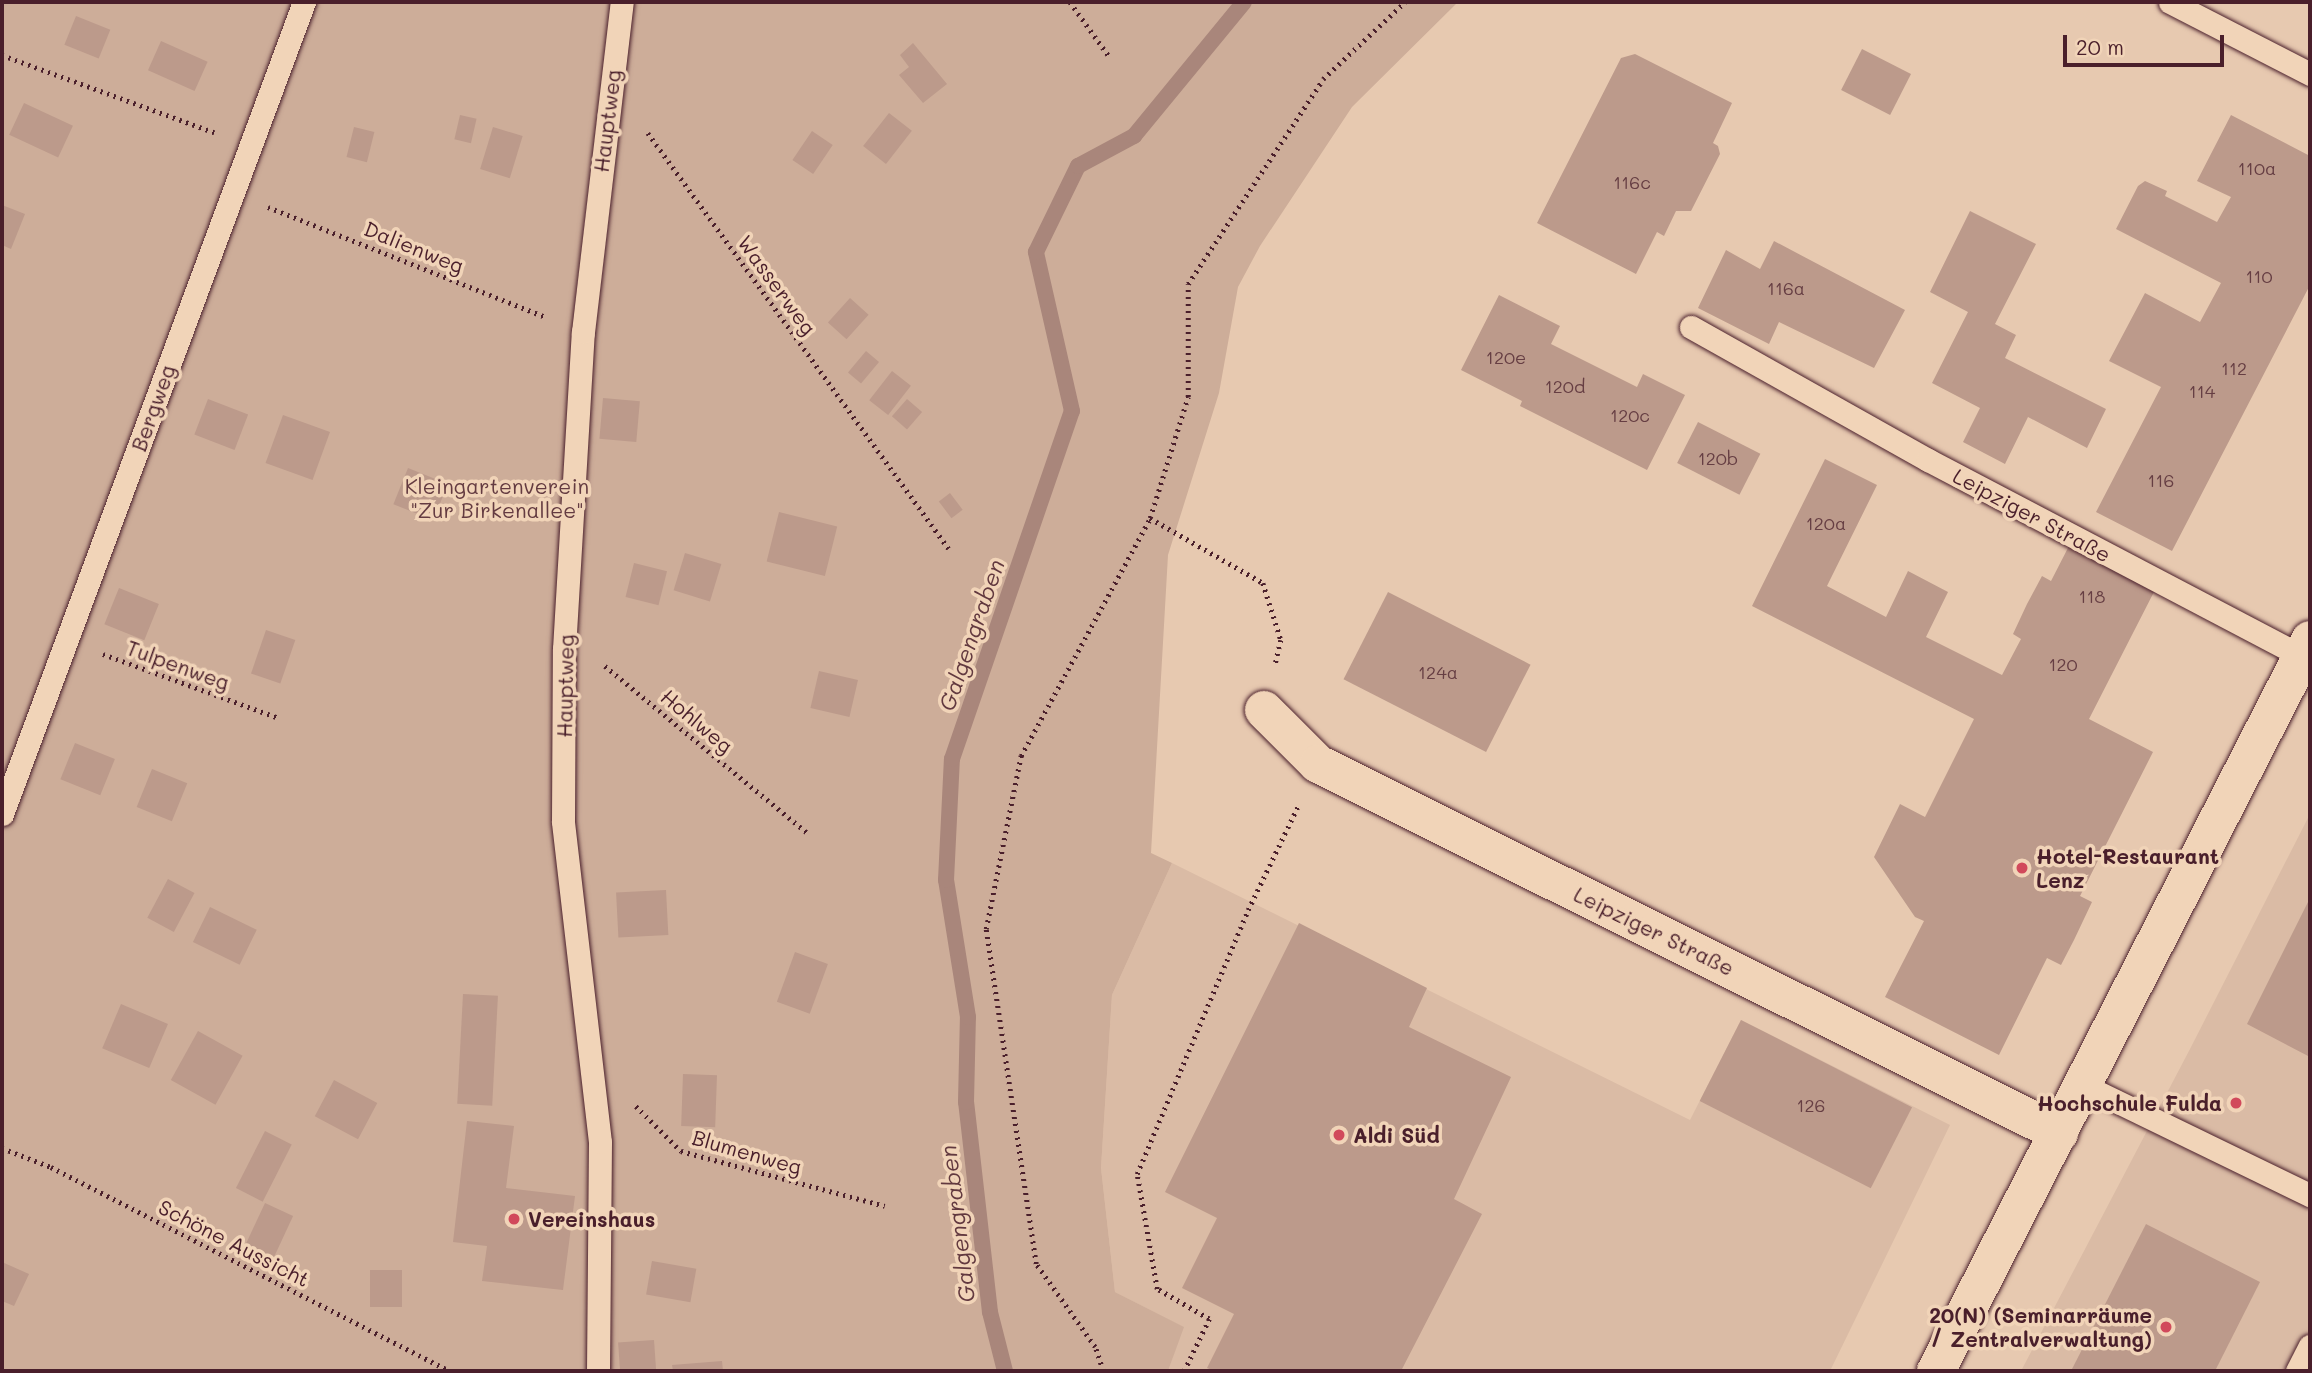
<!DOCTYPE html>
<meta charset="utf-8">
<style>
body{margin:0}
#map{position:relative;width:2312px;height:1373px;overflow:hidden;background:#e7c9b0;font-family:Mali,sans-serif}
div>[style]{position:absolute}
.built>*{inset:0;background:#dabba5}
.green>*{inset:0;background:#cdad99}
.stream>*{height:16px;margin:-8px;padding:0 8px;transform-origin:8px;border-radius:8px;background:#a9867b}
.building>*{inset:0;background:#bc9a8b;transform-origin:0 0}
.path>*{height:4.5px;margin-top:-2.25px;transform-origin:0;background:repeating-linear-gradient(90deg,#4a1f2b 0 2px,transparent 0 7px)}
.roads{filter:drop-shadow(0 0 2px #4a1f2b) drop-shadow(0 0 2px #4a1f2b)}
.lane>*{height:23px;margin:-11.5px;padding:0 11.5px;transform-origin:11.5px;border-radius:11.5px;background:#f1d4b8}
.street>*{height:38px;margin:-19px;padding:0 19px;transform-origin:19px;border-radius:19px;background:#f1d4b8}
.secondary>*{height:38px;margin:-19px;padding:0 19px;transform-origin:19px;border-radius:19px;background:#f1d4b8}
.dots>*{width:19px;height:19px;translate:-50% -50%;box-sizing:border-box;border:4px solid #f1d4b8;border-radius:50%}
span{translate:-50% -50%;white-space:nowrap;text-align:center;line-height:1.15;-webkit-text-stroke:7px #f1d4b8;paint-order:stroke}
.number-label{font-size:18px;color:#663e43}
.number-label span{-webkit-text-stroke-width:0}
.street-label{font-size:21px;color:#4a1f2b}
.park-label{font-size:21px;color:#643b41}
.poi-label{font-size:21px;color:#4a1f2b;font-weight:700}
.left{translate:0 -50%;text-align:left}
.right{translate:-100% -50%;text-align:right}
.water-label{font-size:23px;color:#62393f;font-style:italic}
.frame{position:absolute;inset:0;border:4px solid #4a1f2b;pointer-events:none}
.scale{position:absolute;left:2063px;top:35px;width:161px;height:32px;box-sizing:border-box;border:4px solid #4a1f2b;border-top:0;padding-left:9px;font-size:21px;line-height:24px;white-space:nowrap;color:#4a1f2b;-webkit-text-stroke:5px #f1d4b8;paint-order:stroke}
</style>
<div id="map">
<div class="built">
<div style="clip-path:polygon(2310px 814px,2310px 1371px,2021px 1371px,2190px 1049px)"></div>
<div style="clip-path:polygon(1172px 863px,1690px 1120px,1741px 1020px,1950px 1125px,1830px 1371px,1168px 1371px,1183px 1327px,1115px 1292px,1101px 1168px,1112px 995px)"></div>
</div>
<div class="green">
<div style="clip-path:polygon(2px 2px,1458px 2px,1352px 107px,1260px 246px,1238px 287px,1219px 393px,1168px 555px,1151px 853px,1172px 863px,1112px 995px,1101px 1168px,1115px 1292px,1184px 1327px,1168px 1371px,2px 1371px)"></div>
</div>
<div class="stream">
<div style="left:1005px;top:1371px;width:61px;rotate:-104.3deg"></div>
<div style="left:990px;top:1312px;width:211px;rotate:-96.5deg"></div>
<div style="left:966px;top:1102px;width:85px;rotate:-88.7deg"></div>
<div style="left:968px;top:1017px;width:139px;rotate:-99.1deg"></div>
<div style="left:946px;top:880px;width:121px;rotate:-87.2deg"></div>
<div style="left:952px;top:759px;width:368px;rotate:-71deg"></div>
<div style="left:1072px;top:411px;width:163px;rotate:-102.8deg"></div>
<div style="left:1036px;top:252px;width:96px;rotate:-64deg"></div>
<div style="left:1078px;top:166px;width:64px;rotate:-28.2deg"></div>
<div style="left:1134px;top:136px;width:173px;rotate:-50.6deg"></div>
</div>
<div class="building">
<div style="left:76px;top:16px;width:37px;height:31px;rotate:22deg"></div>
<div style="left:161px;top:41px;width:51px;height:32px;rotate:24deg"></div>
<div style="clip-path:polygon(913px 43px,947px 84px,923px 103px,899px 75px,909px 67px,900px 55px)"></div>
<div style="left:1862px;top:49px;width:55px;height:46px;rotate:27deg"></div>
<div style="clip-path:polygon(1635px 54px,1732px 103px,1713px 143px,1718px 146px,1720px 154px,1691px 211px,1676px 211px,1664px 236px,1657px 232px,1636px 274px,1537px 223px,1621px 58px)"></div>
<div style="left:24px;top:103px;width:54px;height:35px;rotate:25deg"></div>
<div style="left:889px;top:113px;width:29px;height:42px;rotate:38deg"></div>
<div style="left:460px;top:115px;width:17px;height:25px;rotate:13deg"></div>
<div style="clip-path:polygon(2231px 115px,2310px 156px,2310px 285px,2172px 551px,2096px 512px,2161px 387px,2109px 361px,2145px 293px,2200px 322px,2221px 283px,2116px 229px,2138px 186px,2145px 181px,2167px 191px,2165px 196px,2217px 222px,2231px 197px,2197px 181px)"></div>
<div style="left:354px;top:127px;width:21px;height:31px;rotate:14deg"></div>
<div style="left:493px;top:127px;width:31px;height:44px;rotate:17deg"></div>
<div style="left:812px;top:131px;width:25px;height:35px;rotate:34deg"></div>
<div style="clip-path:polygon(2px 205px,25px 214px,11px 249px,2px 245px)"></div>
<div style="clip-path:polygon(1970px 211px,2036px 244px,1995px 324px,2016px 335px,2005px 358px,2106px 409px,2087px 448px,2028px 417px,2005px 464px,1963px 442px,1980px 408px,1932px 383px,1968px 312px,1930px 292px)"></div>
<div style="clip-path:polygon(1774px 241px,1905px 310px,1874px 368px,1779px 322px,1769px 344px,1698px 308px,1726px 250px,1760px 269px)"></div>
<div style="clip-path:polygon(1499px 295px,1560px 326px,1551px 344px,1637px 387px,1643px 374px,1685px 395px,1647px 470px,1520px 406px,1522px 401px,1461px 370px)"></div>
<div style="left:850px;top:298px;width:25px;height:33px;rotate:42deg"></div>
<div style="left:866px;top:351px;width:17px;height:28px;rotate:40deg"></div>
<div style="left:892px;top:371px;width:24px;height:37px;rotate:38deg"></div>
<div style="left:603px;top:398px;width:37px;height:41px;rotate:5deg"></div>
<div style="left:208px;top:399px;width:43px;height:38px;rotate:21deg"></div>
<div style="left:907px;top:399px;width:20px;height:23px;rotate:41deg"></div>
<div style="left:283px;top:415px;width:50px;height:51px;rotate:20deg"></div>
<div style="left:1698px;top:422px;width:70px;height:46px;rotate:27deg"></div>
<div style="clip-path:polygon(1825px 459px,1877px 485px,1827px 586px,1886px 617px,1908px 571px,1948px 592px,1926px 637px,2002px 675px,2021px 639px,2013px 634px,2027px 604px,2042px 576px,2051px 581px,2070px 544px,2156px 588px,2089px 719px,2153px 752px,2080px 896px,2092px 902px,2074px 940px,2061px 965px,2047px 958px,1999px 1055px,1885px 997px,1924px 921px,1915px 917px,1874px 857px,1900px 804px,1925px 817px,1974px 719px,1752px 606px)"></div>
<div style="left:408px;top:468px;width:43px;height:39px;rotate:22deg"></div>
<div style="left:950px;top:493px;width:21px;height:14px;rotate:53deg"></div>
<div style="left:779px;top:512px;width:60px;height:51px;rotate:14deg"></div>
<div style="left:685px;top:553px;width:38px;height:39px;rotate:17deg"></div>
<div style="left:634px;top:563px;width:34px;height:35px;rotate:14deg"></div>
<div style="left:119px;top:588px;width:43px;height:39px;rotate:22deg"></div>
<div style="left:1388px;top:592px;width:160px;height:98px;rotate:27deg"></div>
<div style="left:266px;top:630px;width:31px;height:46px;rotate:19deg"></div>
<div style="left:819px;top:671px;width:40px;height:38px;rotate:13deg"></div>
<div style="left:75px;top:743px;width:43px;height:39px;rotate:22deg"></div>
<div style="left:152px;top:769px;width:38px;height:41px;rotate:22deg"></div>
<div style="left:168px;top:879px;width:30px;height:44px;rotate:28deg"></div>
<div style="left:666px;top:890px;width:45px;height:50px;rotate:87deg"></div>
<div style="clip-path:polygon(2310px 898px,2310px 1057px,2247px 1024px)"></div>
<div style="left:210px;top:907px;width:52px;height:39px;rotate:26deg"></div>
<div style="clip-path:polygon(1299px 923px,1427px 988px,1409px 1027px,1511px 1077px,1454px 1199px,1482px 1214px,1401px 1371px,1214px 1371px,1207px 1368px,1234px 1314px,1182px 1288px,1217px 1218px,1165px 1192px)"></div>
<div style="left:795px;top:952px;width:35px;height:53px;rotate:20deg"></div>
<div style="left:463px;top:994px;width:35px;height:110px;rotate:3deg"></div>
<div style="left:121px;top:1004px;width:51px;height:48px;rotate:23deg"></div>
<div style="left:1741px;top:1020px;width:192px;height:91px;rotate:27deg"></div>
<div style="left:198px;top:1031px;width:51px;height:56px;rotate:29deg"></div>
<div style="left:683px;top:1074px;width:34px;height:52px;rotate:2deg"></div>
<div style="left:334px;top:1080px;width:49px;height:41px;rotate:28deg"></div>
<div style="clip-path:polygon(467px 1121px,514px 1126px,506px 1188px,575px 1196px,563px 1290px,482px 1281px,487px 1246px,453px 1242px)"></div>
<div style="left:265px;top:1131px;width:30px;height:64px;rotate:27deg"></div>
<div style="left:265px;top:1203px;width:31px;height:47px;rotate:25deg"></div>
<div style="clip-path:polygon(2146px 1224px,2260px 1282px,2215px 1371px,2071px 1371px)"></div>
<div style="left:652px;top:1261px;width:45px;height:34px;rotate:10deg"></div>
<div style="clip-path:polygon(2px 1262px,29px 1274px,14px 1306px,2px 1301px)"></div>
<div style="left:370px;top:1270px;width:32px;height:37px"></div>
<div style="left:654px;top:1340px;width:31px;height:36px;rotate:86deg"></div>
<div style="clip-path:polygon(722px 1361px,723px 1371px,673px 1371px,672px 1365px)"></div>
</div>
<div class="path">
<div style="left:1070px;top:2px;width:67px;rotate:54.2deg"></div>
<div style="left:2px;top:55px;width:226px;rotate:20deg"></div>
<div style="left:648px;top:133px;width:513px;rotate:54.11deg"></div>
<div style="left:268px;top:207px;width:299px;rotate:21.6deg"></div>
<div style="left:1150px;top:518px;width:130px;rotate:29.9deg"></div>
<div style="left:1263px;top:583px;width:60px;rotate:72.5deg"></div>
<div style="left:1281px;top:640px;width:26px;rotate:103deg"></div>
<div style="left:103px;top:654px;width:187px;rotate:20deg"></div>
<div style="left:605px;top:666px;width:264px;rotate:39.5deg"></div>
<div style="left:636px;top:1106px;width:64px;rotate:45deg"></div>
<div style="left:681px;top:1151px;width:211px;rotate:15.1deg"></div>
<div style="left:2px;top:1148px;width:53px;rotate:21.2deg"></div>
<div style="left:51px;top:1167px;width:448px;rotate:27.1deg"></div>
<div style="left:1103px;top:1371px;width:25px;rotate:-108deg"></div>
<div style="left:1095px;top:1347px;width:102px;rotate:-125.4deg"></div>
<div style="left:1036px;top:1264px;width:339px;rotate:-98.5deg"></div>
<div style="left:986px;top:929px;width:177px;rotate:-78.6deg"></div>
<div style="left:1021px;top:756px;width:271px;rotate:-61.5deg"></div>
<div style="left:1150px;top:518px;width:127px;rotate:-72.6deg"></div>
<div style="left:1188px;top:397px;width:113px;rotate:-90deg"></div>
<div style="left:1188px;top:284px;width:245px;rotate:-56.6deg"></div>
<div style="left:1323px;top:79px;width:112px;rotate:-43.2deg"></div>
<div style="left:1184px;top:1371px;width:58px;rotate:-64.3deg"></div>
<div style="left:1209px;top:1319px;width:60px;rotate:-150deg"></div>
<div style="left:1157px;top:1289px;width:117px;rotate:-99.9deg"></div>
<div style="left:1137px;top:1174px;width:286px;rotate:-67.2deg"></div>
<div style="left:1248px;top:910px;width:115px;rotate:-64.3deg"></div>
</div>
<div class="roads">
<div class="lane">
<div style="left:2170px;top:2px;width:157px;rotate:27.2deg"></div>
<div style="left:1691px;top:327px;width:272px;rotate:29.3deg"></div>
<div style="left:1928px;top:460px;width:422px;rotate:27.7deg"></div>
<div style="left:2px;top:814px;width:866px;rotate:-69.6deg"></div>
<div style="left:2083px;top:1085px;width:252px;rotate:25.9deg"></div>
<div style="left:598px;top:1371px;width:229px;rotate:-89.5deg"></div>
<div style="left:600px;top:1142px;width:323px;rotate:-96.6deg"></div>
<div style="left:563px;top:821px;width:172px;rotate:-89.7deg"></div>
<div style="left:564px;top:649px;width:318px;rotate:-86.6deg"></div>
<div style="left:583px;top:332px;width:332px;rotate:-83.3deg"></div>
<div style="left:2297px;top:1371px;width:28px;rotate:-63deg"></div>
</div>
<div class="street">
<div style="left:1264px;top:710px;width:76px;rotate:45deg"></div>
<div style="left:1318px;top:764px;width:828px;rotate:26.47deg"></div>
</div>
<div class="secondary">
<div style="left:1936px;top:1371px;width:821px;rotate:-62.9deg"></div>
</div>
</div>
<div class="dots">
<div style="left:2022px;top:868px;background:#d1495b"></div>
<div style="left:2236px;top:1103px;background:#d1495b"></div>
<div style="left:1339px;top:1135px;background:#d1495b"></div>
<div style="left:514px;top:1219px;background:#d1495b"></div>
<div style="left:2166px;top:1327px;background:#d1495b"></div>
</div>
<div class="number-label">
<span style="left:2257px;top:168px">110a</span>
<span style="left:1632px;top:182px">116c</span>
<span style="left:2259px;top:276px">110</span>
<span style="left:1786px;top:288px">116a</span>
<span style="left:1506px;top:357px">120e</span>
<span style="left:2234px;top:368px">112</span>
<span style="left:1565px;top:386px">120d</span>
<span style="left:2202px;top:391px">114</span>
<span style="left:1630px;top:415px">120c</span>
<span style="left:1718px;top:458px">120b</span>
<span style="left:2161px;top:480px">116</span>
<span style="left:1826px;top:523px">120a</span>
<span style="left:2092px;top:596px">118</span>
<span style="left:2063px;top:664px">120</span>
<span style="left:1438px;top:672px">124a</span>
<span style="left:1811px;top:1105px">126</span>
</div>
<div class="street-label">
<span style="left:607px;top:121px;rotate:-83deg">Hauptweg</span>
<span style="left:414px;top:247px;rotate:22deg">Dalienweg</span>
<span style="left:777px;top:285px;rotate:54deg">Wasserweg</span>
<span style="left:153px;top:408px;rotate:-70deg">Bergweg</span>
<span style="left:2032px;top:515px;rotate:28deg">Leipziger Straße</span>
<span style="left:178px;top:665px;rotate:20deg">Tulpenweg</span>
<span style="left:565px;top:686px;rotate:-89deg">Hauptweg</span>
<span style="left:697px;top:721px;rotate:40deg">Hohlweg</span>
<span style="left:1654px;top:931px;rotate:26deg">Leipziger Straße</span>
<span style="left:747px;top:1152px;rotate:16deg">Blumenweg</span>
<span style="left:234px;top:1243px;rotate:27deg">Schöne Aussicht</span>
</div>
<div class="park-label">
<span style="left:497px;top:498px">Kleingartenverein<br>"Zur Birkenallee"</span>
</div>
<div class="poi-label">
<span class="left" style="left:2036px;top:868px">Hotel-Restaurant<br>Lenz</span>
<span class="right" style="left:2222px;top:1103px">Hochschule Fulda</span>
<span class="left" style="left:1353px;top:1135px">Aldi Süd</span>
<span class="left" style="left:528px;top:1219px">Vereinshaus</span>
<span class="right" style="left:2152px;top:1327px">20(N) (Seminarräume<br>/ Zentralverwaltung)</span>
</div>
<div class="water-label">
<span style="left:971px;top:635px;rotate:-71deg">Galgengraben</span>
<span style="left:957px;top:1224px;rotate:-97deg">Galgengraben</span>
</div>
<div class="frame"></div>
<div class="scale">20 m</div>
</div>
